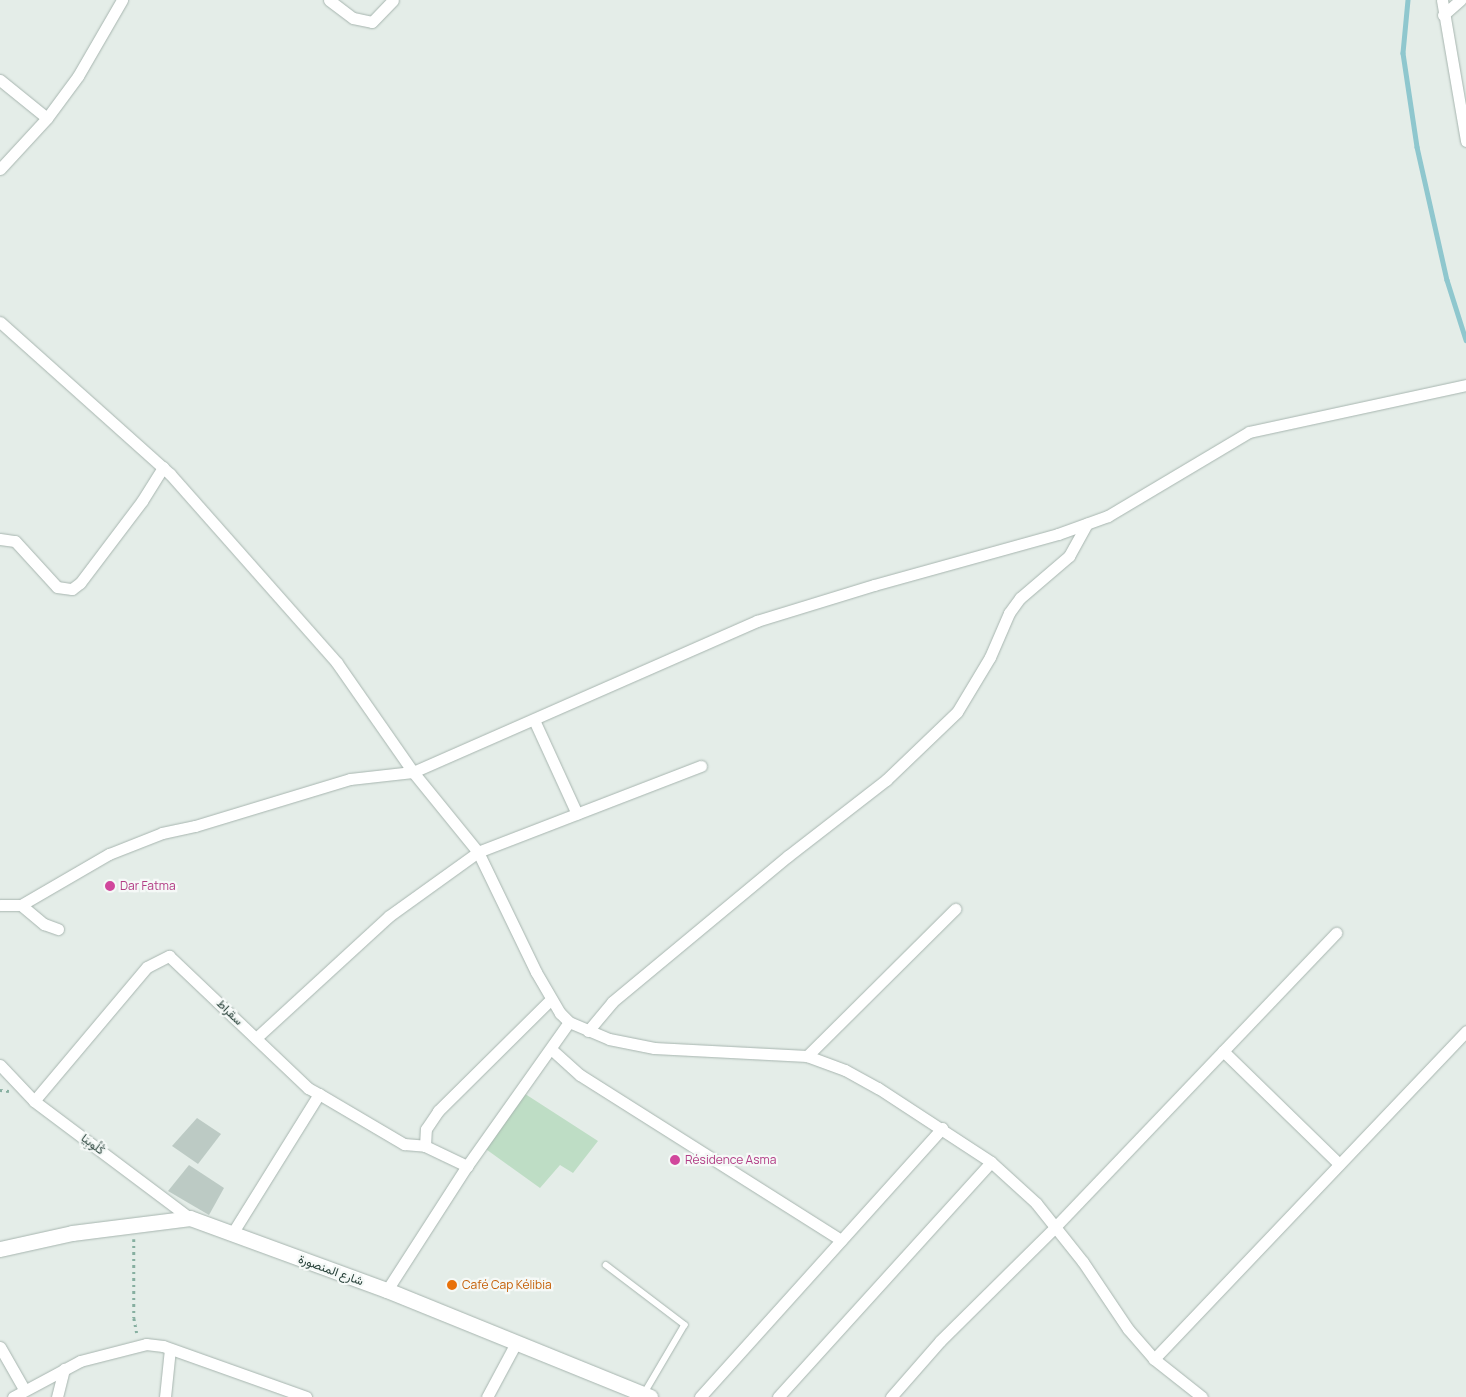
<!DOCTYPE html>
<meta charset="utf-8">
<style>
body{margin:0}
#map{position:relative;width:1466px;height:1397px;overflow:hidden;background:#e4ede8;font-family:Manrope,Vazirmatn,sans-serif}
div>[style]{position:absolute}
.green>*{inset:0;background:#beddc5}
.stream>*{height:4.5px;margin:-2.25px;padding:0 2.25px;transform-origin:2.25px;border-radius:2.25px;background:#8fc7ce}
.building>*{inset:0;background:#bccac4}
.path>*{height:2.5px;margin-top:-1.25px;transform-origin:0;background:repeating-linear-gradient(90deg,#86afa0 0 2.5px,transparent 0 6.5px)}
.roads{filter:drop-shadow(0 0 1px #a7b5af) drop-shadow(0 0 1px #a7b5af)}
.lane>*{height:5.5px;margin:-2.75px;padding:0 2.75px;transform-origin:2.75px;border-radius:2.75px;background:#fff}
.street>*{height:11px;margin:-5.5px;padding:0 5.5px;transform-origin:5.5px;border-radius:5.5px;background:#fff}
.secondary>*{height:15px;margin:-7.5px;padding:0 7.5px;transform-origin:7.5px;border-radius:7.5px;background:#fff}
.dots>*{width:14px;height:14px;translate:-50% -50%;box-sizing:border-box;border:2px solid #f5f9f7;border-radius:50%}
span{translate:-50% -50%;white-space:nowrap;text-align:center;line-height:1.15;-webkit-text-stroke:4.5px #f5f9f7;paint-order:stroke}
.hotel-label{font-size:12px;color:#b23c85}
.left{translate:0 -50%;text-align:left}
.street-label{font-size:12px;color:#243e36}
.food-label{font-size:12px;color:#c56008}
</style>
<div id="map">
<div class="green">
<div style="clip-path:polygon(519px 1090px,598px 1141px,573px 1173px,560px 1165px,540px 1188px,483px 1147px)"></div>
</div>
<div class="stream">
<div style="left:1408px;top:0;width:53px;rotate:95.4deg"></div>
<div style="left:1403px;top:53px;width:95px;rotate:81.5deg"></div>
<div style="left:1417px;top:147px;width:136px;rotate:77.3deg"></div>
<div style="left:1447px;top:280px;width:63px;rotate:72.4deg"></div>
</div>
<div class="building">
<div style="clip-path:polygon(197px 1118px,221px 1134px,198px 1164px,172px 1146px)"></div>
<div style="clip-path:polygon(189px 1165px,224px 1188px,209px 1215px,168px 1191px)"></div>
</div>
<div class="path">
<div style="left:0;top:1090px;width:9px;rotate:6deg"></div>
<div style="left:134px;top:1239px;width:79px;rotate:90deg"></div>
<div style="left:134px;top:1318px;width:15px;rotate:79deg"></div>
</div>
<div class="roads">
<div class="lane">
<div style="left:606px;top:1265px;width:99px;rotate:37.2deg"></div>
<div style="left:685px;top:1325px;width:79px;rotate:120.5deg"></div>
</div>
<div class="street">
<div style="left:329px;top:0;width:30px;rotate:37deg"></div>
<div style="left:353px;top:18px;width:19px;rotate:12deg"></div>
<div style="left:372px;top:22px;width:30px;rotate:-46deg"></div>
<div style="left:1442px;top:0;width:143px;rotate:80.3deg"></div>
<div style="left:1443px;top:15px;width:23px;rotate:-41deg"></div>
<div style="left:0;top:80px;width:60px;rotate:39deg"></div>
<div style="left:0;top:169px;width:69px;rotate:-47.3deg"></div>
<div style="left:47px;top:118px;width:52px;rotate:-53.6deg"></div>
<div style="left:78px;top:76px;width:88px;rotate:-59.9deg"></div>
<div style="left:0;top:322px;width:228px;rotate:41.8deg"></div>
<div style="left:170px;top:474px;width:252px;rotate:48.5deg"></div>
<div style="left:337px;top:663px;width:133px;rotate:55.1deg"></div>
<div style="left:413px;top:772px;width:103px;rotate:50.9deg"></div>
<div style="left:478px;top:852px;width:133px;rotate:64.2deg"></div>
<div style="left:536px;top:972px;width:48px;rotate:59.7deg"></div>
<div style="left:560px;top:1013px;width:13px;rotate:45deg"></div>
<div style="left:569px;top:1022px;width:43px;rotate:23deg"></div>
<div style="left:609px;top:1039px;width:46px;rotate:11.3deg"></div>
<div style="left:654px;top:1048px;width:153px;rotate:3deg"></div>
<div style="left:807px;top:1056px;width:40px;rotate:20.2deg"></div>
<div style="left:845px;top:1070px;width:38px;rotate:29deg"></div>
<div style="left:878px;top:1088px;width:135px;rotate:33.2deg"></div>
<div style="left:991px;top:1162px;width:61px;rotate:42.3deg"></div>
<div style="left:1036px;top:1203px;width:75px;rotate:51.5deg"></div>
<div style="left:1083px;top:1262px;width:81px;rotate:56.1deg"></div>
<div style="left:1128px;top:1329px;width:40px;rotate:49deg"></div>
<div style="left:1154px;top:1359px;width:61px;rotate:38.4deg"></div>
<div style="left:0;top:539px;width:15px;rotate:8deg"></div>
<div style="left:15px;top:541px;width:62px;rotate:47.6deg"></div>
<div style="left:57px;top:587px;width:15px;rotate:8deg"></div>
<div style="left:72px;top:589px;width:10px;rotate:-37deg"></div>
<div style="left:80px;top:583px;width:103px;rotate:-52.9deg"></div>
<div style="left:142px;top:501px;width:40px;rotate:-58deg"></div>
<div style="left:534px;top:720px;width:103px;rotate:65.4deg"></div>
<div style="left:0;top:905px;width:21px"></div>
<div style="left:21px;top:905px;width:102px;rotate:-30.1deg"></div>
<div style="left:109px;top:854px;width:57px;rotate:-21.6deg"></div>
<div style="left:162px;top:833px;width:34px;rotate:-12deg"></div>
<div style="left:195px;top:826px;width:162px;rotate:-16.9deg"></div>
<div style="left:350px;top:779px;width:63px;rotate:-6.3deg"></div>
<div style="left:413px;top:772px;width:376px;rotate:-23.7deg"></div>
<div style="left:757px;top:621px;width:122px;rotate:-17.1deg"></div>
<div style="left:874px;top:585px;width:191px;rotate:-15.5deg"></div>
<div style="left:1058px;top:534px;width:53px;rotate:-19.8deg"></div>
<div style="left:1108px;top:516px;width:164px;rotate:-30.8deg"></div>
<div style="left:1249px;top:432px;width:222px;rotate:-12.2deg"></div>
<div style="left:21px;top:905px;width:30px;rotate:40deg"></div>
<div style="left:44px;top:924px;width:15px;rotate:20deg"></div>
<div style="left:588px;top:1031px;width:38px;rotate:-50deg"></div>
<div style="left:612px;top:1002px;width:229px;rotate:-39.7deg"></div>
<div style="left:788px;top:856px;width:124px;rotate:-37.8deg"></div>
<div style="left:886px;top:780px;width:98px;rotate:-43.8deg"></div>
<div style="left:957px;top:712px;width:64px;rotate:-59deg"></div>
<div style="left:990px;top:657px;width:48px;rotate:-66.6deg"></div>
<div style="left:1009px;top:613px;width:19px;rotate:-54deg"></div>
<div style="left:1020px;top:598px;width:65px;rotate:-40.6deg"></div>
<div style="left:1069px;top:556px;width:37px;rotate:-61deg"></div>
<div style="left:256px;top:1038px;width:180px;rotate:-42.5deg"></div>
<div style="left:389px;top:916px;width:110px;rotate:-35.7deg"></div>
<div style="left:478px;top:852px;width:239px;rotate:-21.1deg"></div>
<div style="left:551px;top:1049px;width:39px;rotate:42deg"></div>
<div style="left:580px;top:1075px;width:309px;rotate:32.3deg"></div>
<div style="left:1223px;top:1051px;width:162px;rotate:44.2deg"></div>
<div style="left:807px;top:1056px;width:209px;rotate:-44.8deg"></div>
<div style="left:0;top:1065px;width:50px;rotate:46.6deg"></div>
<div style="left:34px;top:1101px;width:195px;rotate:36.9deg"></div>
<div style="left:319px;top:1094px;width:99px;rotate:30.5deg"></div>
<div style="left:404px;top:1144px;width:21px;rotate:5deg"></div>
<div style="left:425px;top:1146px;width:47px;rotate:25.5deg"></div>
<div style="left:34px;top:1101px;width:175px;rotate:-49.9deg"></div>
<div style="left:147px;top:967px;width:25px;rotate:-27deg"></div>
<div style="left:169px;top:956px;width:192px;rotate:43.5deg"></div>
<div style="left:308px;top:1088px;width:13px;rotate:29deg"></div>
<div style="left:319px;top:1094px;width:163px;rotate:121.9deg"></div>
<div style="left:425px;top:1146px;width:17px;rotate:-87deg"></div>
<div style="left:426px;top:1129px;width:22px;rotate:-56deg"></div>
<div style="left:438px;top:1111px;width:159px;rotate:-44.7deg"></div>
<div style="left:387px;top:1290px;width:148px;rotate:-57.2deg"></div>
<div style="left:467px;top:1166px;width:176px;rotate:-54.7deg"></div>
<div style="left:0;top:1347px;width:48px;rotate:60.3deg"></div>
<div style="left:1154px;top:1359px;width:453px;rotate:-46.4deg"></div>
<div style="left:13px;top:1397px;width:76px;rotate:-28.2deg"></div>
<div style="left:80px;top:1361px;width:68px;rotate:-14.4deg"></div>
<div style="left:146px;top:1344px;width:17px;rotate:7deg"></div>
<div style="left:163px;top:1346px;width:152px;rotate:19.6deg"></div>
<div style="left:57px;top:1397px;width:29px;rotate:-76deg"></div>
<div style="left:165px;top:1397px;width:48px;rotate:-84.1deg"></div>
<div style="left:487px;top:1397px;width:61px;rotate:-61.8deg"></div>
<div style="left:700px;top:1397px;width:362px;rotate:-48deg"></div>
<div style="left:778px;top:1397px;width:317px;rotate:-47.8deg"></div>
<div style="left:891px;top:1397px;width:74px;rotate:-48.8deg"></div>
<div style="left:940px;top:1341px;width:162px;rotate:-44.7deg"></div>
<div style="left:1055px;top:1227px;width:407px;rotate:-46.3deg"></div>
</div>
<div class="secondary">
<div style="left:0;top:1249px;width:74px;rotate:-12.5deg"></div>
<div style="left:72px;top:1233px;width:119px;rotate:-7.2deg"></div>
<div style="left:190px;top:1218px;width:210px;rotate:20.1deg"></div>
<div style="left:387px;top:1290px;width:284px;rotate:22.1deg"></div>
</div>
</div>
<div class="dots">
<div style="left:110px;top:886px;background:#d1479c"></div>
<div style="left:675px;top:1160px;background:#d1479c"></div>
<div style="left:452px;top:1285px;background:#e8710a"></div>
</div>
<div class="hotel-label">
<span class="left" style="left:120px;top:886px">Dar Fatma</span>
<span class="left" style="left:685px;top:1160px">Résidence Asma</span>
</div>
<div class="street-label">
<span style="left:230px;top:1012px;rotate:44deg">سقراط</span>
<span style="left:93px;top:1144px;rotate:37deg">كْلُوبِيَا</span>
<span style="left:331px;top:1270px;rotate:20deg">شارع المنصورة</span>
</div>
<div class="food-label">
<span class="left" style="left:462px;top:1285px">Café Cap Kélibia</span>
</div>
</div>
